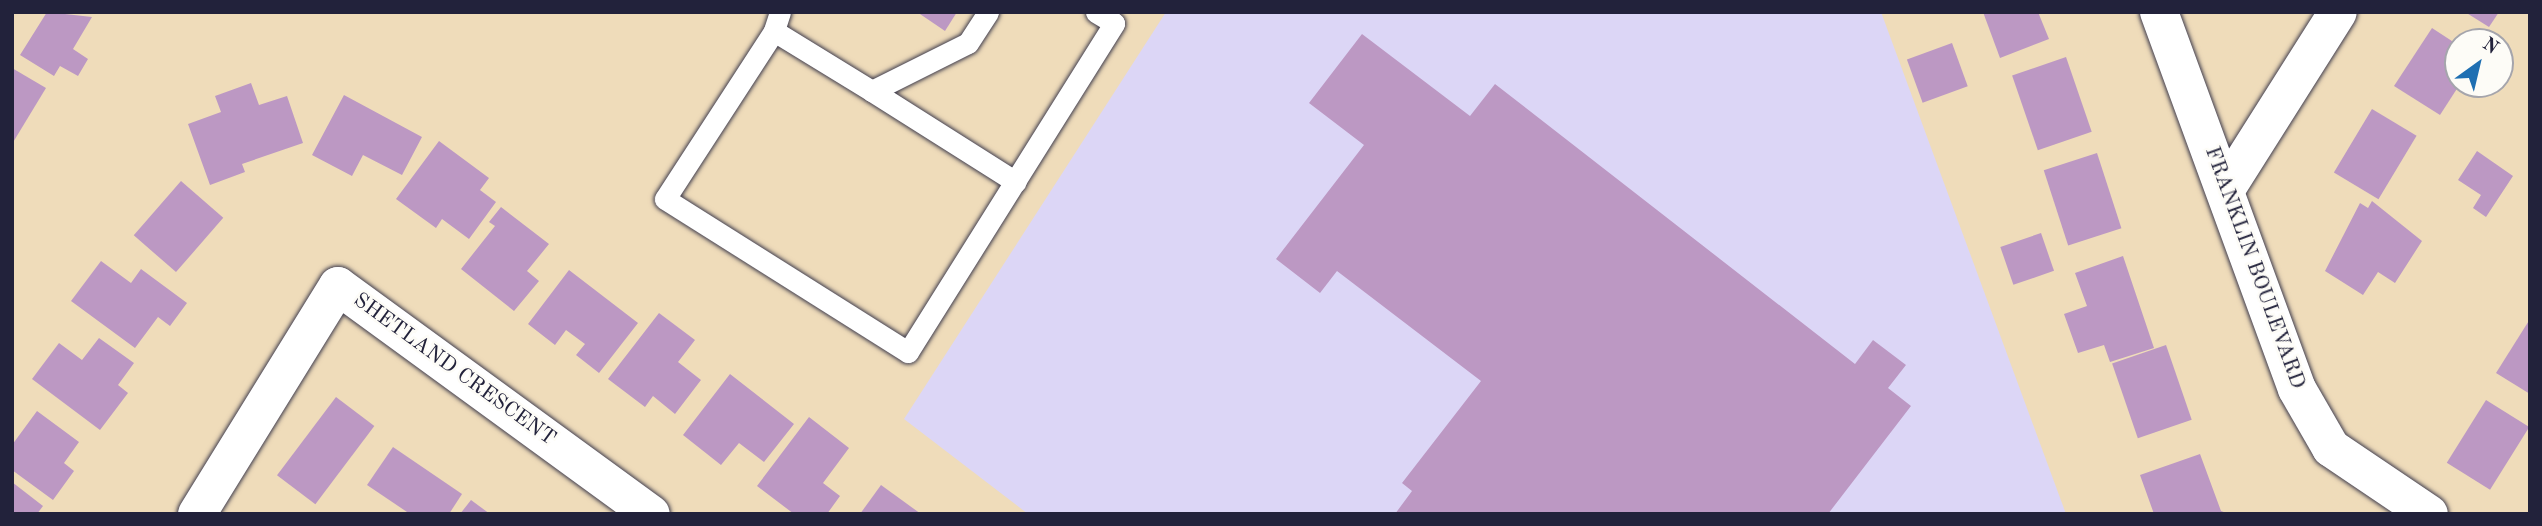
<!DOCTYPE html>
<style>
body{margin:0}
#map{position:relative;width:2542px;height:526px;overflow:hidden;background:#efdcba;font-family:"Old Standard TT",serif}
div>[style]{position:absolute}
.built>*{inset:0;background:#dcd6f6}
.building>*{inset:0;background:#bc98c3;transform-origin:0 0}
.roads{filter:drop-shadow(0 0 2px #413e4e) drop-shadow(0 0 2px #413e4e)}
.lane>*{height:21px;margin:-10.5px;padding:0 10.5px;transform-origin:10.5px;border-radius:10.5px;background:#fff}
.street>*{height:38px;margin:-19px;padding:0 19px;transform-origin:19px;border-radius:19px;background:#fff}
span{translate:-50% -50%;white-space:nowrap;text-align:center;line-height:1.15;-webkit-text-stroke:5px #fdfcf7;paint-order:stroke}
.street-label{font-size:21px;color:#22223b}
.frame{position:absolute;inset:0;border:14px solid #22223b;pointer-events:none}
.north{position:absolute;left:2444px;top:28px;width:70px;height:70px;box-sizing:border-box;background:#fdfcf7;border:2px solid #a5a5ac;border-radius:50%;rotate:34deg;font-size:19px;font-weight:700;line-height:28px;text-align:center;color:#22223b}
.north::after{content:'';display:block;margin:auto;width:24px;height:32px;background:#1f6fb2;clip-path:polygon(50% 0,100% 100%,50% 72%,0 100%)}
</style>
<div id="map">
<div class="built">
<div style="clip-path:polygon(1166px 12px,1881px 12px,2066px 514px,1028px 514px,904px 419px)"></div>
</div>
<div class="building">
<div style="clip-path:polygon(47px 12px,92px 17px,73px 49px,88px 59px,78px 76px,60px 66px,54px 76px,20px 55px)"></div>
<div style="clip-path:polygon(917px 12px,957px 12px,945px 31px)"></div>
<div style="clip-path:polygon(1983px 12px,2038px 12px,2049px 39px,2000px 58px)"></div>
<div style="clip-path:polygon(2465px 12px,2499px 12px,2489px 27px)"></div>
<div style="clip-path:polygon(2432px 28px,2458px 45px,2460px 84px,2440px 115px,2394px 86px)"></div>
<div style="clip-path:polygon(1362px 34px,1470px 116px,1495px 84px,1855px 364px,1873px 340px,1906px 365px,1888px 388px,1911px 406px,1828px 514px,1395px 514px,1412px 491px,1402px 483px,1481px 381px,1337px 271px,1320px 293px,1276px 259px,1364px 145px,1309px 103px)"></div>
<div style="left:1952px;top:43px;width:46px;height:48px;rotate:70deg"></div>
<div style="left:2066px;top:57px;width:79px;height:57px;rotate:71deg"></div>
<div style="clip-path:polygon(12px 68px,46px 88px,12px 144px)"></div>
<div style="clip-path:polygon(251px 83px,259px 105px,287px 96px,303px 143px,242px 164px,245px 172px,210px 185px,188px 124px,221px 112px,215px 96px)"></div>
<div style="clip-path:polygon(344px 95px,422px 137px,402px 175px,363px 155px,352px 176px,312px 155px)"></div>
<div style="left:2372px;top:109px;width:52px;height:74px;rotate:31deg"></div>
<div style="clip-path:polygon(439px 141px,489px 178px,480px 190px,496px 202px,469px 239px,442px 219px,436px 228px,396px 199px)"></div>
<div style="clip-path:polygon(2477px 151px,2513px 176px,2486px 217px,2473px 208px,2481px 195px,2458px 180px)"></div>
<div style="left:2097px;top:153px;width:79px;height:56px;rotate:72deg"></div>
<div style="left:181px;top:181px;width:56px;height:72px;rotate:41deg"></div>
<div style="clip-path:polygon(2372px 201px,2422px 241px,2395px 283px,2378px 272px,2363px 295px,2325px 271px,2360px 203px,2368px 208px)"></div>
<div style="clip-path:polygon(501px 207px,549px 244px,527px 271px,539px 281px,514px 311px,461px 269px,495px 226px,489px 222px)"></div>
<div style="left:2041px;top:233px;width:40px;height:43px;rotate:71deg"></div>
<div style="clip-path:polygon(2123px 256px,2154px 348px,2110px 362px,2104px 345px,2078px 353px,2064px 314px,2087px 306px,2075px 273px)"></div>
<div style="clip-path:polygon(101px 261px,131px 283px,141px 269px,187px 303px,170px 326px,158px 317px,135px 348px,71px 301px)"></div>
<div style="clip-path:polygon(569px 270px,638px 323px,599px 373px,576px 355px,585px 344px,566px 330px,555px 345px,528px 324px)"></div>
<div style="clip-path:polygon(659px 313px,695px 340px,678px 362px,701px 380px,675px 414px,653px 396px,645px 407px,608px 379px)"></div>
<div style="clip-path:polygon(2530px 319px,2530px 394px,2496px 373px)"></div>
<div style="clip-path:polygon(99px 338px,134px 363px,118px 385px,128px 393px,100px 430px,32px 379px,59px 343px,82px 360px)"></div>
<div style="left:2166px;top:345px;width:79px;height:57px;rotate:71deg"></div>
<div style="clip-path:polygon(730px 374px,794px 424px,764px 462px,739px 443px,721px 465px,683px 435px)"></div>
<div style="left:336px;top:397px;width:48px;height:98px;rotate:37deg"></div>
<div style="left:2486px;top:400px;width:51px;height:74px;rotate:32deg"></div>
<div style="clip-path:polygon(37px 411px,79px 442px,64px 463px,74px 471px,53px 500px,12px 470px,12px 445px)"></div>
<div style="clip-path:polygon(809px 417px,849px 448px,823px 483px,840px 496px,827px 514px,794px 514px,757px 486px)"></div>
<div style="clip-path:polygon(393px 447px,462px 494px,449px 514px,410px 514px,367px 485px)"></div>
<div style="clip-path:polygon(2200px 454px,2221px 511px,2229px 514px,2154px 514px,2140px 475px)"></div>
<div style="clip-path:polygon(12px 482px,43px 506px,37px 514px,12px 514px)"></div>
<div style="clip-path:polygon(881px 485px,921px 514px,860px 514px)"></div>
<div style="clip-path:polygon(471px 500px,490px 514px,460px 514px)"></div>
</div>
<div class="roads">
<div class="lane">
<div style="left:780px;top:12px;width:20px;rotate:108deg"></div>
<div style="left:774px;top:31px;width:200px;rotate:123deg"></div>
<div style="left:665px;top:199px;width:287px;rotate:32.2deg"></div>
<div style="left:908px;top:352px;width:388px;rotate:-57.9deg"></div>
<div style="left:1114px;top:23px;width:21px;rotate:-149deg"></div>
<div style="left:774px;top:31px;width:115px;rotate:31.5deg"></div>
<div style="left:872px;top:91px;width:107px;rotate:-26.6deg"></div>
<div style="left:968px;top:43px;width:37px;rotate:-57deg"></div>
<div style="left:872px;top:91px;width:170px;rotate:32.3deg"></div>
</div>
<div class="street">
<div style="left:2159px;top:12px;width:401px;rotate:69.9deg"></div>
<div style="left:2297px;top:389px;width:68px;rotate:60deg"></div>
<div style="left:2331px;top:448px;width:118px;rotate:34deg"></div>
<div style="left:2226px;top:189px;width:209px;rotate:-57.7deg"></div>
<div style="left:197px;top:514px;width:268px;rotate:-58.3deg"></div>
<div style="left:338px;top:286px;width:387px;rotate:36.1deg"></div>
</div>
</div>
<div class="street-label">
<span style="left:2254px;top:268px;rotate:70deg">FRANKLIN BOULEVARD</span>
<span style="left:454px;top:370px;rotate:36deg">SHETLAND CRESCENT</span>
</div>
<div class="frame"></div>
<div class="north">N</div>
</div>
